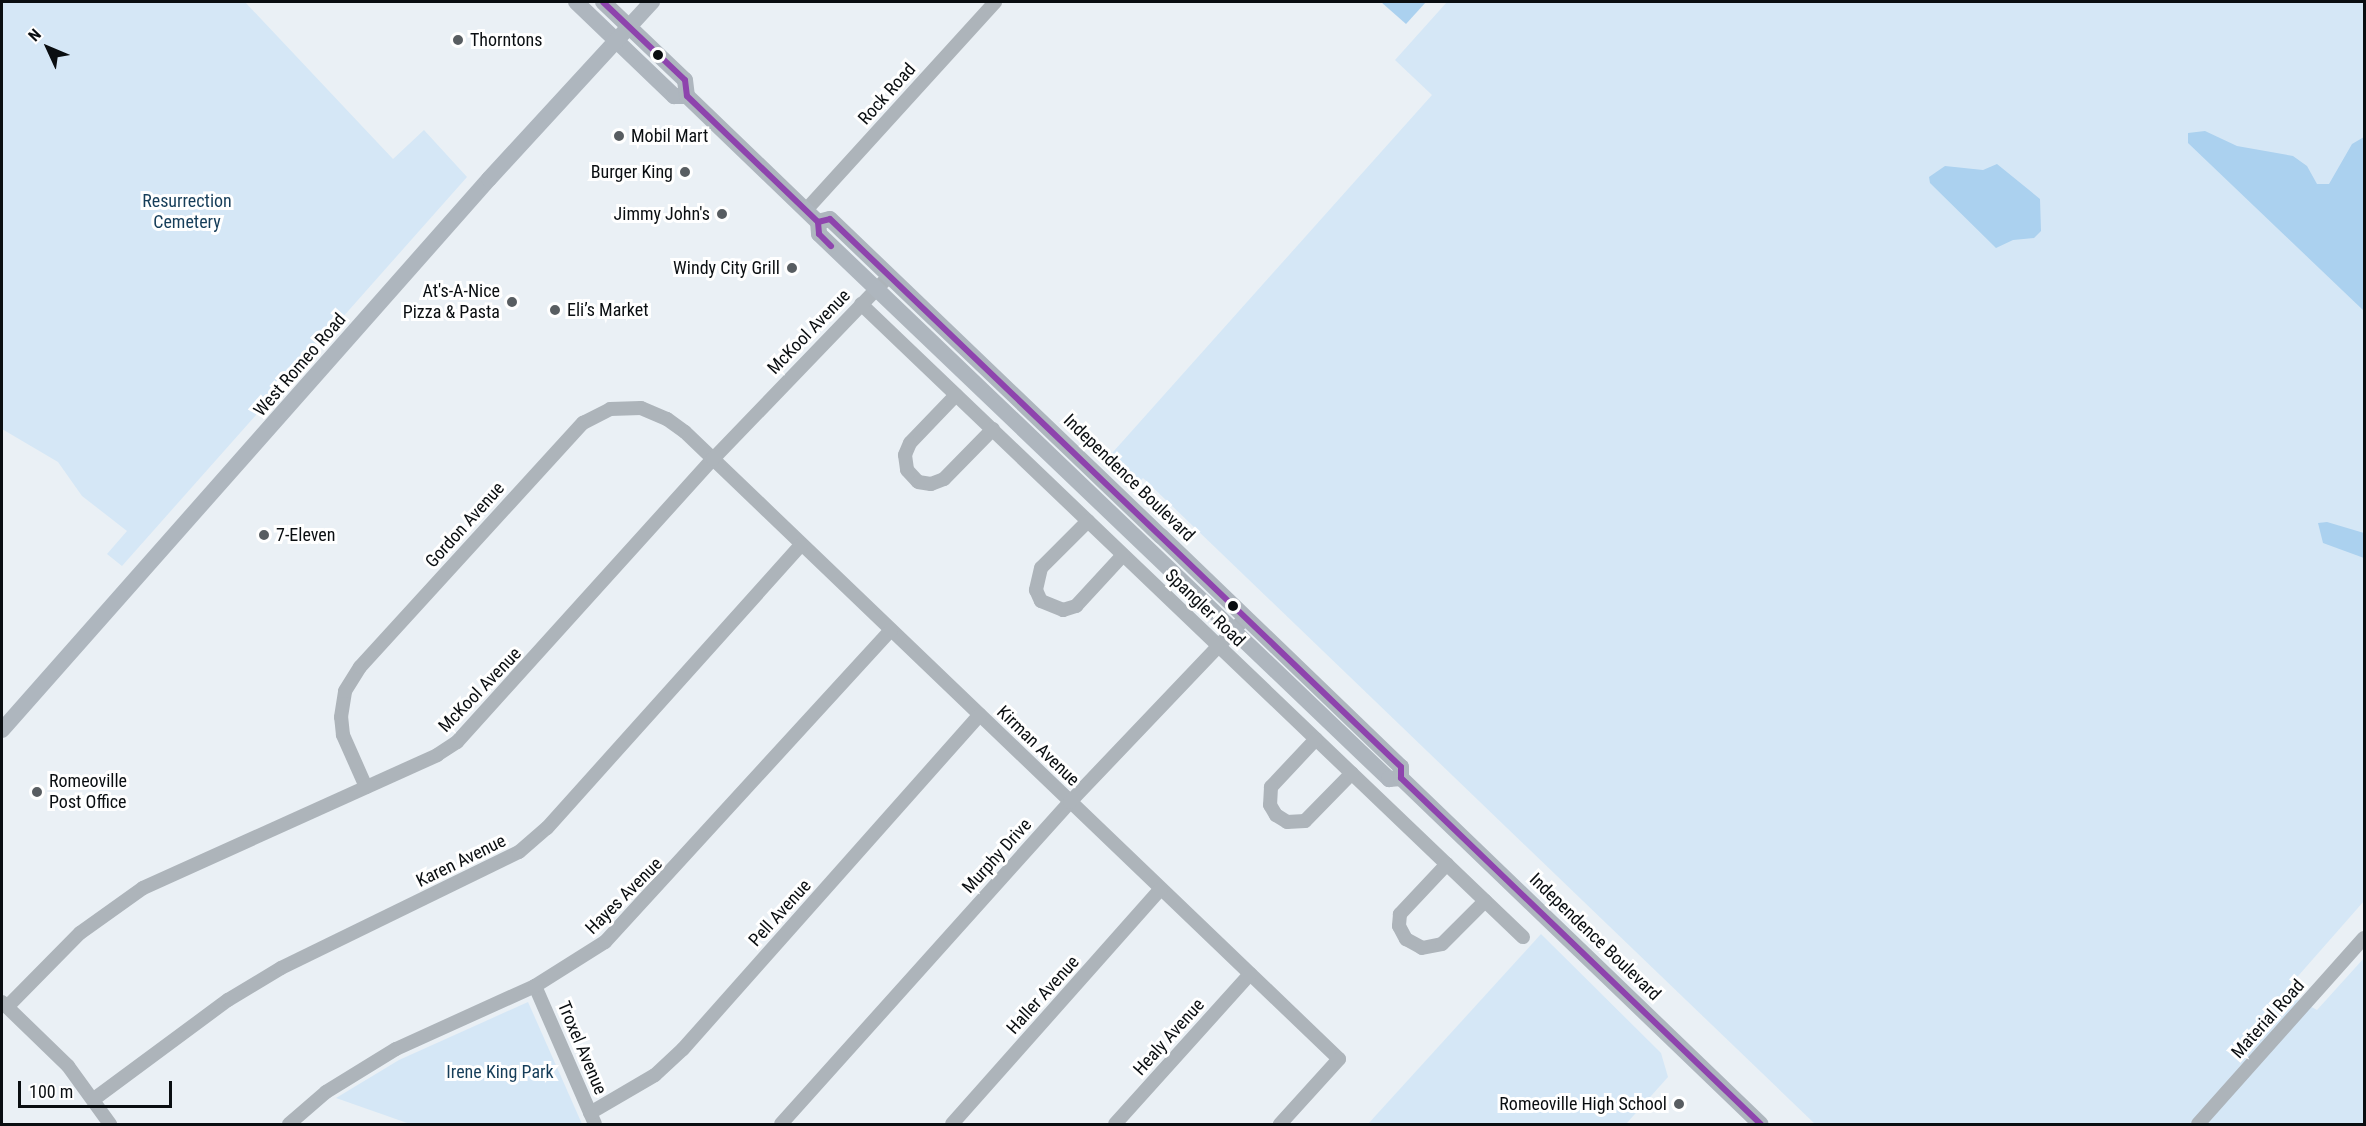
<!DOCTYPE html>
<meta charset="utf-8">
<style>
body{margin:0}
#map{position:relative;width:2366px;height:1126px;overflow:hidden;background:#eaf0f5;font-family:"Roboto Condensed",sans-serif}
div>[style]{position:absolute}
.green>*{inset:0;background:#d5e7f6}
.water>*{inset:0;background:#abd1ef}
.minor>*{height:14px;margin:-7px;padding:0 7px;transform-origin:7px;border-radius:7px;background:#adb4ba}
.major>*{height:16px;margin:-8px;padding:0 8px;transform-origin:8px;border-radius:8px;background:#aeb6be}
.bus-1>*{height:6px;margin:-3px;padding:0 3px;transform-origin:3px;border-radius:3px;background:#8e44ad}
.dots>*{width:16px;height:16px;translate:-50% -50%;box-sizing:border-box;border:3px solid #fff;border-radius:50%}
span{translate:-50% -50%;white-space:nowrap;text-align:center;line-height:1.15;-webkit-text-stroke:6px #fff;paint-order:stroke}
.poi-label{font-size:18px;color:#0a0e11}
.left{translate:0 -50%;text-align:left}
.right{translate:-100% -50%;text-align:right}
.street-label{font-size:18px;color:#0a0e11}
.park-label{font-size:18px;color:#153d59}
.frame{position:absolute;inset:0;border:3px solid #0a0e11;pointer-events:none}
.north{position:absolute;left:18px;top:18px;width:60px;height:60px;-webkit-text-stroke:4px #fff;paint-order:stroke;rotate:314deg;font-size:16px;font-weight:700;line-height:24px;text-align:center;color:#0a0e11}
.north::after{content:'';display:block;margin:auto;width:21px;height:27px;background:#0a0e11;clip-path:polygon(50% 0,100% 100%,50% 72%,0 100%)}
.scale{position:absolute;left:18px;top:1081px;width:154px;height:27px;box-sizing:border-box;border:3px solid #0a0e11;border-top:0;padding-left:8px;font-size:18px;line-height:21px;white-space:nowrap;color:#0a0e11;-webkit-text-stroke:4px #fff;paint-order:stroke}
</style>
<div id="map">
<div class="green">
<div style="clip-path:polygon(2px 2px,245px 2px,393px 159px,424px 130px,467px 177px,122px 566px,107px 554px,127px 531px,82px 496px,58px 462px,2px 429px)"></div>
<div style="clip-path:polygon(1447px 2px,2364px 2px,2364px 901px,2284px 992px,2317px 1010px,2364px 958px,2364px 1124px,1815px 1124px,1143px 478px,1131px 490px,1105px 461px,1432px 95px,1395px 60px)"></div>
<div style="clip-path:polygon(1541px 934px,1661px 1053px,1668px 1077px,1626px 1124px,1368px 1124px)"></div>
<div style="clip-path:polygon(528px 1002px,582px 1124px,410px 1124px,336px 1098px,399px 1060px)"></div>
</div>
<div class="water">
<div style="clip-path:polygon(1381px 2px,1426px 2px,1406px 24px)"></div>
<div style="clip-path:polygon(2205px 131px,2237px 146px,2293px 156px,2307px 166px,2317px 184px,2329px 184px,2352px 144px,2364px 137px,2364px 311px,2188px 143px,2188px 133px)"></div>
<div style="clip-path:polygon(1997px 164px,2040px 199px,2041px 231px,2034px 238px,2013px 240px,1996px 248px,1930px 183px,1929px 177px,1945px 166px,1983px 170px)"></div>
<div style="clip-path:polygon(2327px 522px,2364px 533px,2364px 558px,2323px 543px,2318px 523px)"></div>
</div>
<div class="minor">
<div style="left:806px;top:210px;width:281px;rotate:-47.7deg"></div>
<div style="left:861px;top:304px;width:916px;rotate:43.72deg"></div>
<div style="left:956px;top:395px;width:66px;rotate:133.8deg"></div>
<div style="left:910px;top:443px;width:13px;rotate:113deg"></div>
<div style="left:905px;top:455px;width:15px;rotate:82deg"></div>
<div style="left:907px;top:470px;width:16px;rotate:47deg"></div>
<div style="left:918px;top:482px;width:13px;rotate:9deg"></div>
<div style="left:931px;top:484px;width:14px;rotate:-21deg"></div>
<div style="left:944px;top:479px;width:70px;rotate:-45.6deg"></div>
<div style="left:1088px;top:521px;width:66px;rotate:135deg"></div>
<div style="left:1041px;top:568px;width:23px;rotate:103deg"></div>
<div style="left:1036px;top:590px;width:12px;rotate:66deg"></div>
<div style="left:1041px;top:601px;width:24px;rotate:22deg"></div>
<div style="left:1063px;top:610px;width:14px;rotate:-17deg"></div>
<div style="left:1076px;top:606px;width:69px;rotate:-47.3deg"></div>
<div style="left:1316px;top:739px;width:66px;rotate:133.2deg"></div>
<div style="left:1271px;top:787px;width:18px;rotate:93deg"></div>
<div style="left:1270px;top:805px;width:12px;rotate:59deg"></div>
<div style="left:1276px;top:815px;width:13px;rotate:32deg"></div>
<div style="left:1287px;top:822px;width:18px;rotate:-3deg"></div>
<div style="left:1305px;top:821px;width:67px;rotate:-45.6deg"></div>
<div style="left:366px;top:787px;width:57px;rotate:-113.9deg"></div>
<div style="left:343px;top:735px;width:18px;rotate:-96deg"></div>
<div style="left:341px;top:717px;width:26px;rotate:-81deg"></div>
<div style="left:345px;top:691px;width:28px;rotate:-58deg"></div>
<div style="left:360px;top:667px;width:331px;rotate:-47.6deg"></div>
<div style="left:583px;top:423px;width:30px;rotate:-27deg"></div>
<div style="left:610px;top:409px;width:31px;rotate:-2deg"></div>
<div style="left:641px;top:408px;width:28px;rotate:23deg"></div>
<div style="left:667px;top:419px;width:22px;rotate:36deg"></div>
<div style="left:685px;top:432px;width:906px;rotate:43.79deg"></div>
<div style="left:1339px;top:1059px;width:88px;rotate:132.2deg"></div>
<div style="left:1447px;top:864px;width:69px;rotate:133.2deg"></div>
<div style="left:1400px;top:914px;width:12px;rotate:95deg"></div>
<div style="left:1399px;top:926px;width:15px;rotate:62deg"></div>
<div style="left:1406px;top:939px;width:18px;rotate:29deg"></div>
<div style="left:1422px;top:948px;width:20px;rotate:-11deg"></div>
<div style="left:1442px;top:944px;width:61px;rotate:-45deg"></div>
<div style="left:535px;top:986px;width:150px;rotate:66.5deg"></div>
<div style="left:2px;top:1002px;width:92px;rotate:44.1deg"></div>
<div style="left:68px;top:1066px;width:72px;rotate:54.1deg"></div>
<div style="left:7px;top:1007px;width:104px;rotate:-45.4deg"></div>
<div style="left:80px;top:933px;width:77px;rotate:-35.5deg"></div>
<div style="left:143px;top:888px;width:323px;rotate:-24.3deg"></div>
<div style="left:437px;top:755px;width:24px;rotate:-33deg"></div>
<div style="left:457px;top:742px;width:382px;rotate:-47.9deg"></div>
<div style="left:713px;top:459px;width:254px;rotate:-46.1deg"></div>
<div style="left:94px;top:1099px;width:167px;rotate:-36.5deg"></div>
<div style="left:228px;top:1000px;width:62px;rotate:-31.1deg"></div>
<div style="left:281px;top:968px;width:265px;rotate:-26deg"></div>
<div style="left:519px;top:852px;width:37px;rotate:-41deg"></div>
<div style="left:547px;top:828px;width:380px;rotate:-48.1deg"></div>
<div style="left:590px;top:1113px;width:75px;rotate:-30.3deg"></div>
<div style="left:655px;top:1075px;width:38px;rotate:-43deg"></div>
<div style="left:683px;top:1049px;width:447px;rotate:-48.4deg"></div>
<div style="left:289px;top:1124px;width:49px;rotate:-40.9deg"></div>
<div style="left:326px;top:1092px;width:82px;rotate:-31.6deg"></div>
<div style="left:396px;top:1049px;width:153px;rotate:-24.4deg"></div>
<div style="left:535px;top:986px;width:83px;rotate:-32.2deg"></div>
<div style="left:605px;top:942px;width:423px;rotate:-47.5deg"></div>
<div style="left:781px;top:1124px;width:433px;rotate:-48.1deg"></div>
<div style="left:1070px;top:802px;width:255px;rotate:-46.4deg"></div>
<div style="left:952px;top:1124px;width:314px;rotate:-48.4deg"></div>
<div style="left:1115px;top:1124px;width:202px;rotate:-48deg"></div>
<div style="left:2198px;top:1124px;width:249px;rotate:-48.3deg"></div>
</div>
<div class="major">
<div style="left:576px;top:2px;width:136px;rotate:43.8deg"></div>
<div style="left:674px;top:96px;width:13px"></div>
<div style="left:603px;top:2px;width:113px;rotate:43.6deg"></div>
<div style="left:685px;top:80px;width:16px;rotate:83deg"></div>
<div style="left:687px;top:96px;width:182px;rotate:43.9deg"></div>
<div style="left:818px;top:222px;width:12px;rotate:85deg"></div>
<div style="left:819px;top:234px;width:789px;rotate:43.72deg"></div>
<div style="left:1389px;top:779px;width:12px;rotate:-5deg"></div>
<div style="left:818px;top:222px;width:12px;rotate:-14deg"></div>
<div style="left:830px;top:219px;width:458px;rotate:43.8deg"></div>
<div style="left:1161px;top:536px;width:333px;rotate:43.9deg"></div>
<div style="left:1401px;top:767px;width:11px;rotate:90deg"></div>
<div style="left:1401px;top:778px;width:499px;rotate:43.9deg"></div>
<div style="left:2px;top:730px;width:735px;rotate:-48.53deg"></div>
<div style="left:489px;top:179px;width:241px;rotate:-47.4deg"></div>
</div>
<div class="bus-1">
<div style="left:603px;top:2px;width:113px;rotate:43.6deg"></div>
<div style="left:685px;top:80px;width:16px;rotate:83deg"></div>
<div style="left:687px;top:96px;width:182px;rotate:43.9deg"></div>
<div style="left:818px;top:222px;width:12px;rotate:85deg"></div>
<div style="left:819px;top:234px;width:17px;rotate:45deg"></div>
<div style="left:818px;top:222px;width:12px;rotate:-14deg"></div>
<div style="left:830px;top:219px;width:791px;rotate:43.82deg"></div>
<div style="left:1401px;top:767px;width:11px;rotate:90deg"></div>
<div style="left:1401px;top:778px;width:499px;rotate:43.9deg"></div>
</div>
<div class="dots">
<div style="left:458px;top:40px;background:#585d61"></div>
<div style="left:658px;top:55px;background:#0a0e11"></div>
<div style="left:619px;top:136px;background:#585d61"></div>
<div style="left:685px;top:172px;background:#585d61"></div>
<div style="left:722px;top:214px;background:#585d61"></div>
<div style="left:792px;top:268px;background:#585d61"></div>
<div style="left:512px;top:302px;background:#585d61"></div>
<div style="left:555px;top:310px;background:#585d61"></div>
<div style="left:264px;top:535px;background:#585d61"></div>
<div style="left:1233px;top:606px;background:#0a0e11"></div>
<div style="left:37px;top:792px;background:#585d61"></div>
<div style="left:1679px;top:1104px;background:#585d61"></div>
</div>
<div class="poi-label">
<span class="left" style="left:470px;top:40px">Thorntons</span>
<span class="left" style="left:631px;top:136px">Mobil Mart</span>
<span class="right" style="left:673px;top:172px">Burger King</span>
<span class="right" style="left:710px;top:214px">Jimmy John's</span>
<span class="right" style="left:780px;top:268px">Windy City Grill</span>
<span class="right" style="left:500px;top:302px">At's-A-Nice<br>Pizza &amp; Pasta</span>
<span class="left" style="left:567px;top:310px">Eli’s Market</span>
<span class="left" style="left:276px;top:535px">7-Eleven</span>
<span class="left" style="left:49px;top:792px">Romeoville<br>Post Office</span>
<span class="right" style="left:1667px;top:1104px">Romeoville High School</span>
</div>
<div class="street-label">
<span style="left:887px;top:94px;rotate:-48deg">Rock Road</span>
<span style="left:809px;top:332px;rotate:-46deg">McKool Avenue</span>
<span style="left:300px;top:365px;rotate:-49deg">West Romeo Road</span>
<span style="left:1129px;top:478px;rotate:44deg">Independence Boulevard</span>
<span style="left:465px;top:525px;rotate:-48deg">Gordon Avenue</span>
<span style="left:1205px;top:608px;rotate:44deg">Spangler Road</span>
<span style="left:480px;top:690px;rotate:-46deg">McKool Avenue</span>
<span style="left:1038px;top:746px;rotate:44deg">Kirman Avenue</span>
<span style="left:997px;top:856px;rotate:-48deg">Murphy Drive</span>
<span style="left:461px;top:861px;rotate:-26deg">Karen Avenue</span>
<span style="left:624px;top:896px;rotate:-45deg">Hayes Avenue</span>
<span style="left:780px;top:913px;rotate:-48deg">Pell Avenue</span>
<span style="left:1595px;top:937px;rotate:44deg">Independence Boulevard</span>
<span style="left:1043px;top:995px;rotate:-48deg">Haller Avenue</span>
<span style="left:2268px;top:1019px;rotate:-48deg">Material Road</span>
<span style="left:1169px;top:1037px;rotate:-48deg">Healy Avenue</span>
<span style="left:582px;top:1048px;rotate:67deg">Troxel Avenue</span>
</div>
<div class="park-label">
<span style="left:187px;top:212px">Resurrection<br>Cemetery</span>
<span style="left:500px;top:1072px">Irene King Park</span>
</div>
<div class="frame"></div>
<div class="north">N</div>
<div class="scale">100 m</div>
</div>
